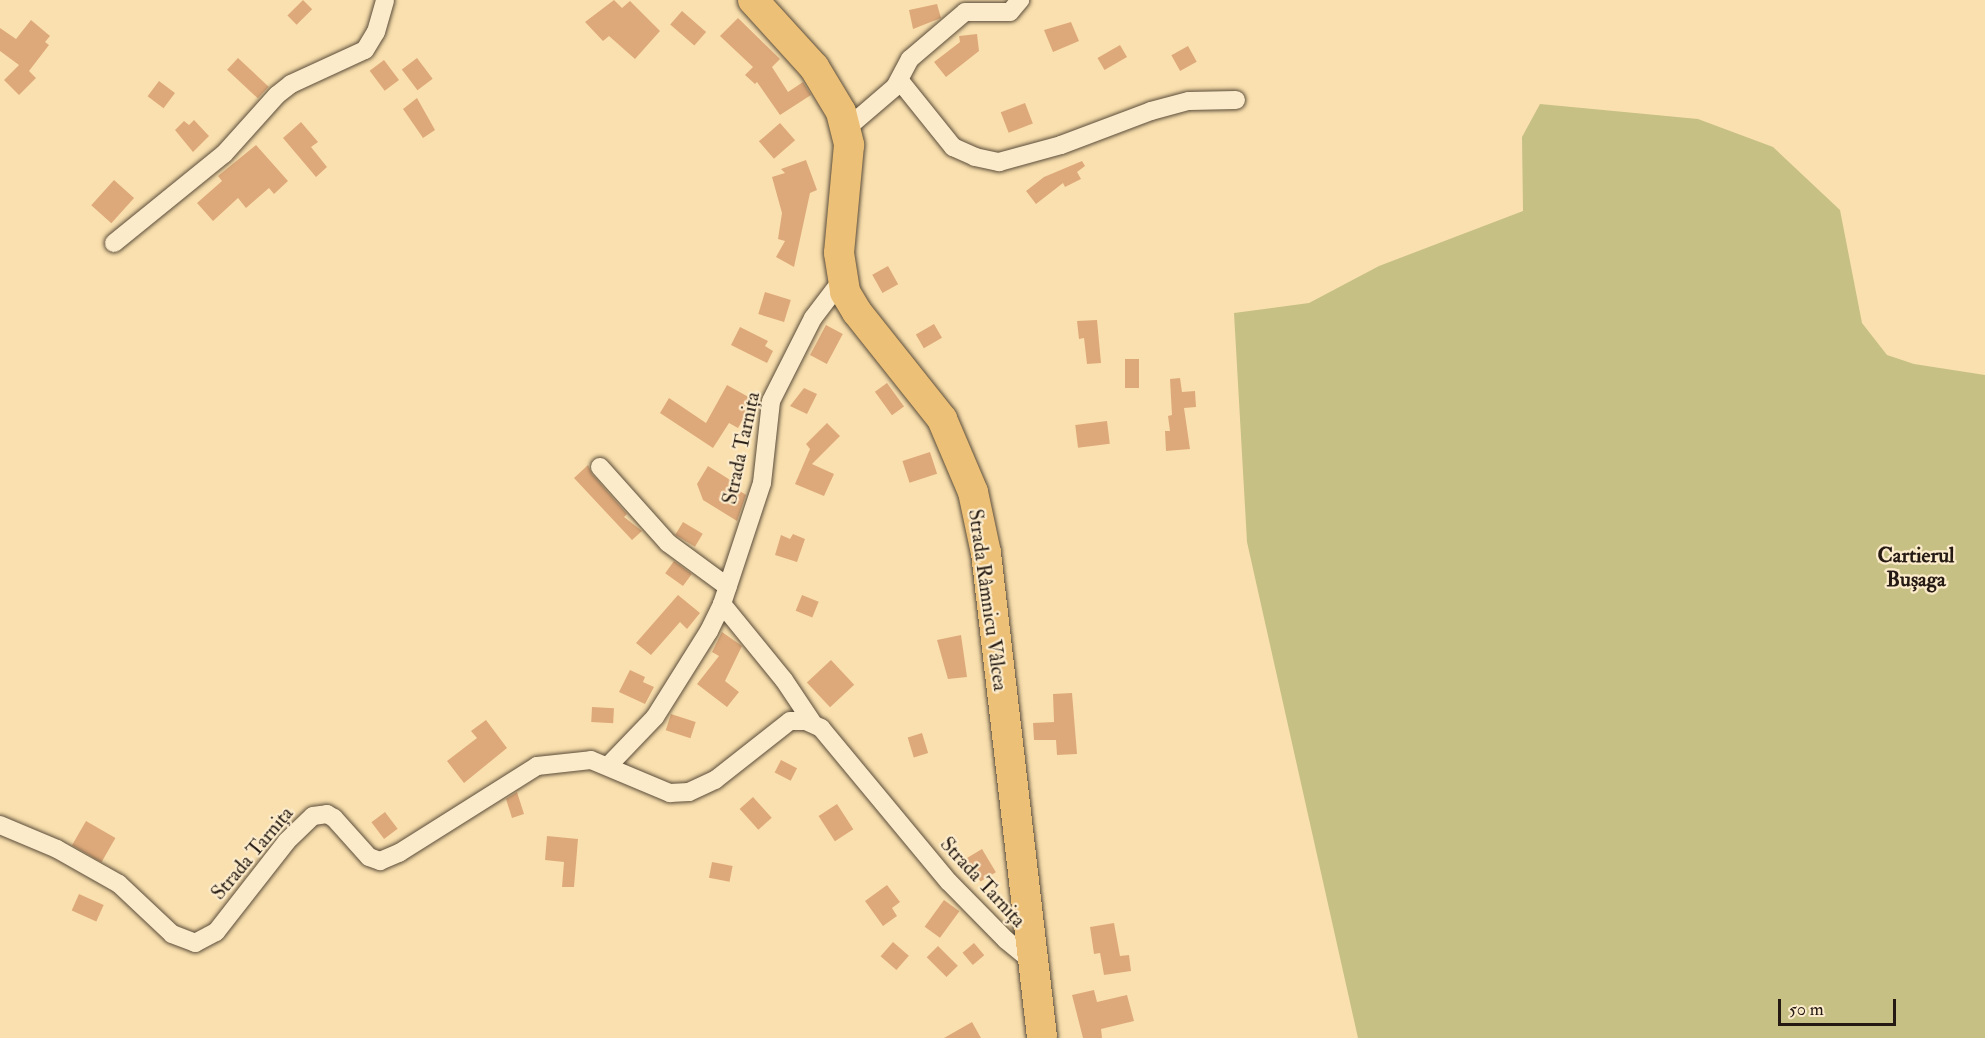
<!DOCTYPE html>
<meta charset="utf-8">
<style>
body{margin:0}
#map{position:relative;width:1985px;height:1038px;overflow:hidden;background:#fae0ae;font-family:"IM FELL Double Pica",serif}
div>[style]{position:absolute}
.green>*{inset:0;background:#c6c085}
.building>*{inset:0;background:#dea97a;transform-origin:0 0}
.roads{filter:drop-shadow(0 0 2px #5a4c3a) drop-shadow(0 0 2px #5a4c3a)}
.street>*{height:18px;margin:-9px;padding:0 9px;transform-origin:9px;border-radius:9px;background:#fcebca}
.primary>*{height:30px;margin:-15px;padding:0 15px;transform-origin:15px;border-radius:15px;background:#edc077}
span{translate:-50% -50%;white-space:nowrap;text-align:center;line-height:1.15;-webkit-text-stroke:4.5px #fcebca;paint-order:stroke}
.street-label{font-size:20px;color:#241a13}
.neighbourhood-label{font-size:21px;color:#241a13;font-weight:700}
.scale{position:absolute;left:1778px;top:999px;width:118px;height:27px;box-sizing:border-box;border:3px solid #241a13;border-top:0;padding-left:8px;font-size:18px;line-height:21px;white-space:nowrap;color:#241a13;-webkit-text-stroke:4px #fcebca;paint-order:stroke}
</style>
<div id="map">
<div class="green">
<div style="clip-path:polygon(1540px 104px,1698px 119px,1773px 147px,1840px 210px,1862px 323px,1887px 355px,1914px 364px,1985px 375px,1985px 1038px,1358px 1038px,1247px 542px,1234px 313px,1309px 303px,1379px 266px,1523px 211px,1522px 137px)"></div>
</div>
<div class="building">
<div style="left:303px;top:0;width:13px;height:22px;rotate:45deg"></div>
<div style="clip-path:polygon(614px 0,622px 8px,630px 1px,660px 31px,635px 59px,609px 36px,603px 41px,585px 22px)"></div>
<div style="clip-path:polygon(937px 4px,941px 18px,913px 29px,909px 10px)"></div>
<div style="left:682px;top:11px;width:32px;height:18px;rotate:41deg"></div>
<div style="clip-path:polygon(738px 18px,780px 59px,772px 67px,788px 92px,803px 82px,811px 95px,780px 115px,757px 82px,755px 84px,745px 75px,753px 67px,720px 36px)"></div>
<div style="clip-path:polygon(31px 20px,50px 36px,45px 42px,49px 45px,29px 71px,36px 78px,19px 95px,4px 80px,19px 65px,0 51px,0 28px,16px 39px)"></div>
<div style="clip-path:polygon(1071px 22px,1079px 41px,1053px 52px,1044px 30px)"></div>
<div style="clip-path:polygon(977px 34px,979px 51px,946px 77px,934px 62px,960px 42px,959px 36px)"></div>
<div style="left:1120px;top:45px;width:14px;height:26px;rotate:60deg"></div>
<div style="left:1188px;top:46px;width:18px;height:19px;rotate:61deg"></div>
<div style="left:238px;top:58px;width:42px;height:16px;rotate:43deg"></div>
<div style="left:417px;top:58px;width:26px;height:19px;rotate:53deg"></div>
<div style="left:384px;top:60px;width:25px;height:18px;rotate:53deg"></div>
<div style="left:159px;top:81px;width:20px;height:19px;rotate:37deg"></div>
<div style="clip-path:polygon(417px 98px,435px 130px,423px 138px,403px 109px)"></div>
<div style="left:1025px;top:103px;width:22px;height:26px;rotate:69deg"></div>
<div style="clip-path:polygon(194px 120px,209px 136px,193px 152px,175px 130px,184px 121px,189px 125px)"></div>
<div style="clip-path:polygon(301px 122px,318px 142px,311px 147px,327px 167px,316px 177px,283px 138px)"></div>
<div style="left:780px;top:123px;width:23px;height:28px;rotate:49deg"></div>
<div style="clip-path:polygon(256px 145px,288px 181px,274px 194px,269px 188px,246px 208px,238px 198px,213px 221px,197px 203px,222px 181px,218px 176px)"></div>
<div style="clip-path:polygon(806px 160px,817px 190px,810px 193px,794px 267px,776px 257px,785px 241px,778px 239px,782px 213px,772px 177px,785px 173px,781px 169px)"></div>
<div style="clip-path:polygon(1082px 161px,1085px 166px,1077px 172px,1081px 179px,1065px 187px,1063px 183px,1036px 204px,1026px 191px,1044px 177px)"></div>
<div style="left:114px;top:180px;width:27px;height:34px;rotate:42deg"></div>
<div style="left:888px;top:266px;width:21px;height:18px;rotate:61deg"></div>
<div style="left:765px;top:292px;width:27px;height:23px;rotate:17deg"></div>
<div style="clip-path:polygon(1097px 320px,1101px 363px,1087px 364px,1084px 338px,1079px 339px,1077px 321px)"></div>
<div style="left:934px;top:324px;width:16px;height:21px;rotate:60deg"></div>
<div style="left:826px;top:325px;width:19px;height:34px;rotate:28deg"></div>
<div style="clip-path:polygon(740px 327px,768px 341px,765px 346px,773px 351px,767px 363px,731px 345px)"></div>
<div style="left:1125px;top:359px;width:14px;height:29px"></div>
<div style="clip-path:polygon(1180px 378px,1182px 392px,1195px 391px,1196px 407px,1184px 408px,1190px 449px,1166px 451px,1165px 431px,1170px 431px,1168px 416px,1172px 415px,1170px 379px)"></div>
<div style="left:887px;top:383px;width:29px;height:15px;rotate:54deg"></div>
<div style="clip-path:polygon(727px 385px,754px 400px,738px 428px,729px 423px,713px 448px,660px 413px,669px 398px,706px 423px)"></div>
<div style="clip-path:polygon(804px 388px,817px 394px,807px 414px,790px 406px)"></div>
<div style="left:1107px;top:421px;width:23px;height:32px;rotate:83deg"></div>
<div style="clip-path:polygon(827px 423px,840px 436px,812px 464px,834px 474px,824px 496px,795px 484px,810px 449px,806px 444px)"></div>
<div style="left:930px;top:452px;width:23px;height:29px;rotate:72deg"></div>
<div style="clip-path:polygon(588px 465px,592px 474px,627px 514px,624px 517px,642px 531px,632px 540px,574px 478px)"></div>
<div style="clip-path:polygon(708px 466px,735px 483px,734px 487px,746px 495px,737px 521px,703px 500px,697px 484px)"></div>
<div style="left:683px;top:522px;width:23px;height:15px;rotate:31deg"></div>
<div style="clip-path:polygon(793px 534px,805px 539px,797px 562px,775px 555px,781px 535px,790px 539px)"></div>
<div style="left:674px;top:561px;width:22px;height:15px;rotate:36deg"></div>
<div style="clip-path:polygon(678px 595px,700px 613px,687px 629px,680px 622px,651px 655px,636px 643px)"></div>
<div style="left:802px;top:595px;width:18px;height:17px;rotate:22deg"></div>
<div style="clip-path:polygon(722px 632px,742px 646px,725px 681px,739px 692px,727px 707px,697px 684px,719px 656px,712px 652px)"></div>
<div style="clip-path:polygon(961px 635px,967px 677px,948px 679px,937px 640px)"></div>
<div style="left:831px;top:660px;width:34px;height:33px;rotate:47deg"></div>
<div style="clip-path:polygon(630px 670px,645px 677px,643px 682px,654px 687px,645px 704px,619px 692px)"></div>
<div style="clip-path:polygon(1072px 693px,1077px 754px,1057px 755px,1056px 740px,1034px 740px,1033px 723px,1054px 722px,1053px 694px)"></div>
<div style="left:592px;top:707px;width:22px;height:15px;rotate:3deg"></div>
<div style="left:671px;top:714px;width:26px;height:17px;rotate:18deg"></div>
<div style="clip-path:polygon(486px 720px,507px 748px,464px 783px,447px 761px,477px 738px,471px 731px)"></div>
<div style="left:922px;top:733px;width:21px;height:15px;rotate:73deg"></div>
<div style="left:781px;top:760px;width:18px;height:14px;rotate:27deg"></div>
<div style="clip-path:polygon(517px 792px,524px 814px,512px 818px,506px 799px)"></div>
<div style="left:753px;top:797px;width:28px;height:18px;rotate:48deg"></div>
<div style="left:837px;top:804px;width:30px;height:22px;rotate:57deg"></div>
<div style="left:385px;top:812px;width:21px;height:17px;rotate:53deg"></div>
<div style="left:86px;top:821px;width:34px;height:28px;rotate:30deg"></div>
<div style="clip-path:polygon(547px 836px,578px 839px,574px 887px,562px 887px,564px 862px,545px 860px)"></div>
<div style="left:982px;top:849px;width:27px;height:18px;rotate:59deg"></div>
<div style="left:712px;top:862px;width:21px;height:16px;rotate:11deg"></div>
<div style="clip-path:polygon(887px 885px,900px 902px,892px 908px,897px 916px,883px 926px,865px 901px)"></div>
<div style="left:79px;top:894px;width:27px;height:18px;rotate:24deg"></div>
<div style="left:944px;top:900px;width:19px;height:33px;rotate:36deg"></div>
<div style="clip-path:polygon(1114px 923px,1120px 956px,1129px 955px,1131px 971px,1104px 975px,1100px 953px,1094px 954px,1090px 927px)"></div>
<div style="left:893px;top:942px;width:21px;height:19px;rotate:41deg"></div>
<div style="left:974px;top:943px;width:16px;height:15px;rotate:50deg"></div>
<div style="left:938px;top:946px;width:28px;height:16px;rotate:45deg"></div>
<div style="clip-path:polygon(1094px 990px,1097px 1002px,1127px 995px,1134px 1021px,1101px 1029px,1102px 1038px,1083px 1038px,1072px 995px)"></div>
<div style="clip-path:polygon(972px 1022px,981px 1038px,944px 1038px)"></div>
</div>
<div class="roads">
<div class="street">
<div style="left:900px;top:81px;width:85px;rotate:51.2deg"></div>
<div style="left:953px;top:147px;width:24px;rotate:24deg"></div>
<div style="left:975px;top:157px;width:25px;rotate:12deg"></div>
<div style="left:999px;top:162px;width:64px;rotate:-15.3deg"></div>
<div style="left:1061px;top:145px;width:96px;rotate:-20.7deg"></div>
<div style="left:1151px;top:111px;width:39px;rotate:-15deg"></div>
<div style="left:1189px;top:101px;width:47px;rotate:-1.2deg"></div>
<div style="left:846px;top:129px;width:65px;rotate:-40.6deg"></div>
<div style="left:895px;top:87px;width:32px;rotate:-62deg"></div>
<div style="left:910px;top:59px;width:72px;rotate:-40.5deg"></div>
<div style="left:965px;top:12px;width:45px"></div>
<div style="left:1010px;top:12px;width:16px;rotate:-50deg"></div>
<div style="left:114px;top:243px;width:141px;rotate:-39deg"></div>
<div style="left:224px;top:154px;width:79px;rotate:-48.1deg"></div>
<div style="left:277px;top:95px;width:18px;rotate:-38deg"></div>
<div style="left:291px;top:84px;width:81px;rotate:-24.7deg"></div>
<div style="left:365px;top:50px;width:21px;rotate:-59deg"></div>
<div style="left:376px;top:32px;width:33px;rotate:-74deg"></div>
<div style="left:600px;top:467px;width:102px;rotate:48.2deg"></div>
<div style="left:668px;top:543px;width:74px;rotate:36.3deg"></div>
<div style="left:722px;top:604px;width:98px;rotate:50.8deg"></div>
<div style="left:784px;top:680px;width:50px;rotate:56.3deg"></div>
<div style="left:609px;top:765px;width:66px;rotate:-46.2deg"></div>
<div style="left:655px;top:717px;width:102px;rotate:-57.9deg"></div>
<div style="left:709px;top:631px;width:30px;rotate:-64deg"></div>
<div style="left:722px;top:604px;width:127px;rotate:-71.7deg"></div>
<div style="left:762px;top:483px;width:82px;rotate:-83.7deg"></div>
<div style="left:771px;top:401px;width:93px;rotate:-63.2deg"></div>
<div style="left:813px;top:318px;width:48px;rotate:-52.7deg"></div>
<div style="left:0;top:825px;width:62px;rotate:22.8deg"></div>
<div style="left:57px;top:849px;width:71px;rotate:29.4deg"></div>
<div style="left:119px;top:884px;width:73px;rotate:43.3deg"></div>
<div style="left:172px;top:934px;width:25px;rotate:21deg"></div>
<div style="left:195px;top:943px;width:24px;rotate:-28deg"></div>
<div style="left:216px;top:932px;width:115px;rotate:-52deg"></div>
<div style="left:287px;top:841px;width:36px;rotate:-44deg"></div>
<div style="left:313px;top:816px;width:14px;rotate:-8deg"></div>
<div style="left:327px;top:814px;width:8px;rotate:30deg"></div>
<div style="left:334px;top:818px;width:52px;rotate:48.1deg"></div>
<div style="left:369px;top:857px;width:12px;rotate:20deg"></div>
<div style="left:380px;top:861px;width:21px;rotate:-23deg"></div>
<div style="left:399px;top:853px;width:163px;rotate:-32.2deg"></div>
<div style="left:537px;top:766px;width:54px;rotate:-6.3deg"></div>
<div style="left:591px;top:760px;width:86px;rotate:22.7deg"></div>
<div style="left:670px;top:793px;width:19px;rotate:-3deg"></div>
<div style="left:689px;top:792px;width:29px;rotate:-25deg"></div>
<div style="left:715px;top:780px;width:95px;rotate:-38.2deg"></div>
<div style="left:790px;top:721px;width:16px"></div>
<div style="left:806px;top:721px;width:17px;rotate:25deg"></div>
<div style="left:821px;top:728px;width:200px;rotate:50.3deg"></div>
<div style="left:949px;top:882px;width:81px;rotate:45.5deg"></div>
<div style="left:1006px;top:940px;width:32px;rotate:39deg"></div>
</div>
<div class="primary">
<div style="left:753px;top:0;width:91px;rotate:47.7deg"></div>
<div style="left:814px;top:67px;width:52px;rotate:59deg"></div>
<div style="left:841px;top:112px;width:34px;rotate:76deg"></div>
<div style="left:849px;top:145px;width:108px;rotate:95.3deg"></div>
<div style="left:839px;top:253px;width:39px;rotate:81deg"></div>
<div style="left:845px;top:292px;width:23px;rotate:59deg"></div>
<div style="left:857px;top:312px;width:137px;rotate:51.5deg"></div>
<div style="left:942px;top:419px;width:79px;rotate:67deg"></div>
<div style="left:973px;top:492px;width:62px;rotate:78deg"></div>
<div style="left:986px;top:553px;width:488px;rotate:83.4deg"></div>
</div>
</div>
<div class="street-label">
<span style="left:741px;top:448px;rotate:-78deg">Strada Tarnița</span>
<span style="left:988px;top:600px;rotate:82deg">Strada Râmnicu Vâlcea</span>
<span style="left:252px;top:853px;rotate:-50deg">Strada Tarnița</span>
<span style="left:983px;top:882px;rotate:47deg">Strada Tarnița</span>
</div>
<div class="neighbourhood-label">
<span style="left:1916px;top:568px">Cartierul<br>Bușaga</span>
</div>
<div class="scale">50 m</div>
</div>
